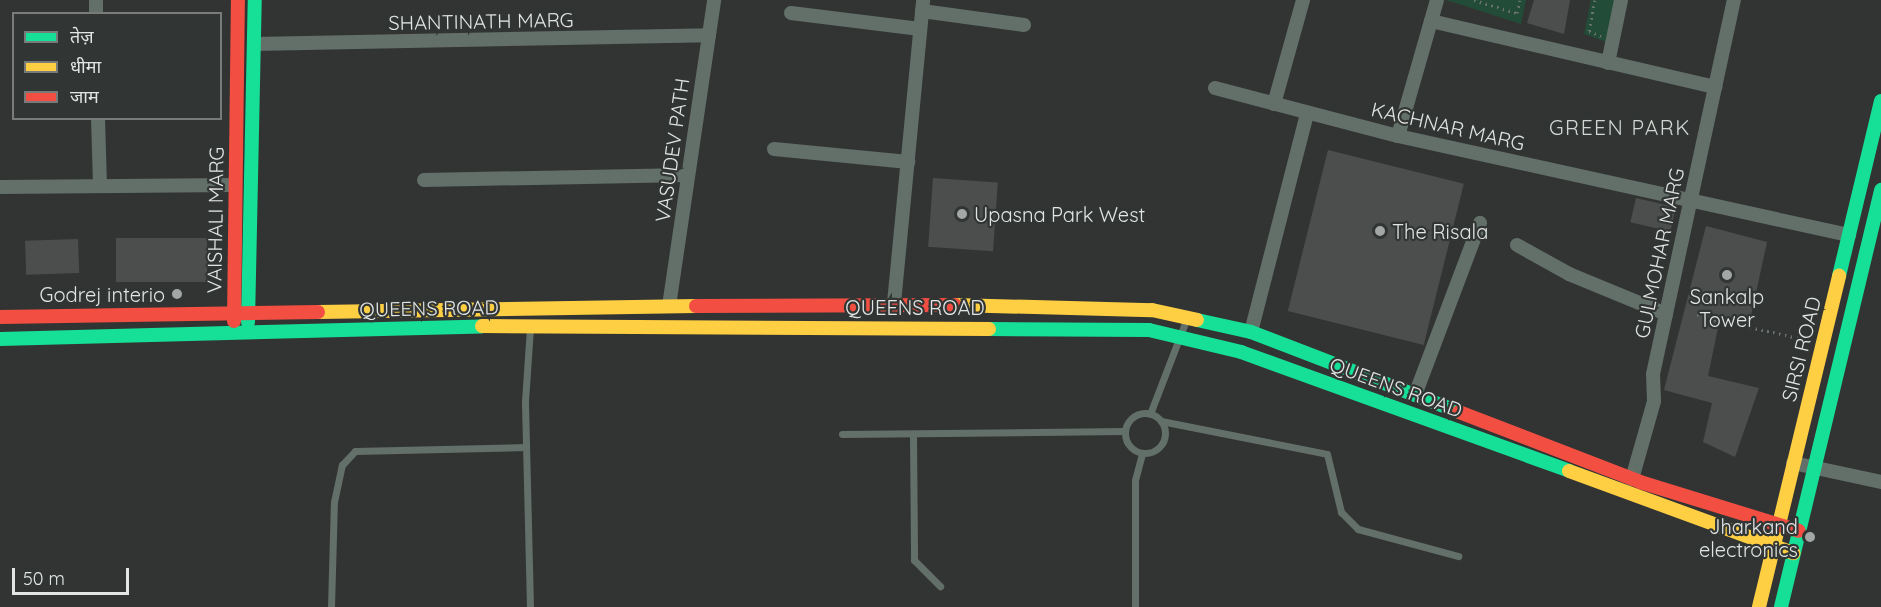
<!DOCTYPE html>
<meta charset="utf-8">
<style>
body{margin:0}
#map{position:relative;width:1881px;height:607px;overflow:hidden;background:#323433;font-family:Quicksand,"Noto Sans Devanagari",sans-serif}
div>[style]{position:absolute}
.green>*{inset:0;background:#234c38}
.building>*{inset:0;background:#4c4e4d;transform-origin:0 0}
.path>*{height:3px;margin-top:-1.5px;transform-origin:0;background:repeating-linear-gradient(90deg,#6b736e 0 1.5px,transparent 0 6px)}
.lane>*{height:7px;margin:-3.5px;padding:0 3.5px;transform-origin:3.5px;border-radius:3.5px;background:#637069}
.lane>.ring{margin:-3.5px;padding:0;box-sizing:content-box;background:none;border:7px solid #637069;border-radius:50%}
.street>*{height:14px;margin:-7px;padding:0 7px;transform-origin:7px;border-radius:7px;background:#637069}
.fast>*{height:14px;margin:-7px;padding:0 7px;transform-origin:7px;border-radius:7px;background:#16e098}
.slow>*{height:14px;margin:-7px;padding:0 7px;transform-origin:7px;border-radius:7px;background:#ffcf43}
.jam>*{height:14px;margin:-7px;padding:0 7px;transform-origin:7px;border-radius:7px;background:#f24e42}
.dots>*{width:16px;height:16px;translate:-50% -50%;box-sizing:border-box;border:3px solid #313533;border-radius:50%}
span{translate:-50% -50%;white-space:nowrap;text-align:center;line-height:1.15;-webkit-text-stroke:4.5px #313533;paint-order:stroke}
.street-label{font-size:20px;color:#e2e5e3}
.poi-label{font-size:20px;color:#e2e5e3}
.left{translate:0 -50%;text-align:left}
.right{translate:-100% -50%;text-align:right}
.neighbourhood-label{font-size:21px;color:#d1d7d3;letter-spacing:1.5px}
.legend{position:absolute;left:12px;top:12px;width:210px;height:108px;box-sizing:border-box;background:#313533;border:2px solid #787b79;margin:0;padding:8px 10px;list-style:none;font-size:18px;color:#e2e5e3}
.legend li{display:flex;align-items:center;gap:12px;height:30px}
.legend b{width:30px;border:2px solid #787b79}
.scale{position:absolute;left:12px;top:568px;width:117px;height:27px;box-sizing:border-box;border:3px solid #e2e5e3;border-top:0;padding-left:8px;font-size:18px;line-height:21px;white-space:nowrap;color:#e2e5e3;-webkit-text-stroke:4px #313533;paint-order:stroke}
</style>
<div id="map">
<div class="green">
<div style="clip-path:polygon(1446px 0,1526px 0,1521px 24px)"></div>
<div style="clip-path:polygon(1591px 0,1616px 0,1606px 42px,1584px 34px)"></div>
</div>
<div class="building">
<div style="clip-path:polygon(1534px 0,1570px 0,1564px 34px,1527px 23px)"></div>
<div style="left:1328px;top:150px;width:140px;height:166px;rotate:14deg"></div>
<div style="left:933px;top:178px;width:65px;height:69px;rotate:4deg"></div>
<div style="left:1636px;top:198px;width:41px;height:25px;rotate:13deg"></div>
<div style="clip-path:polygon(1706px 226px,1767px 242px,1749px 325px,1720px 318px,1708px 376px,1759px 388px,1735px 457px,1703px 442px,1712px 403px,1664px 390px)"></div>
<div style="left:207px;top:238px;width:44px;height:91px;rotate:90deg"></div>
<div style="left:78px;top:239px;width:34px;height:53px;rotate:88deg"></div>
</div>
<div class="path">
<div style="left:1474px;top:0;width:45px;rotate:16.8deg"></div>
<div style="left:1517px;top:13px;width:13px;rotate:-77deg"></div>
<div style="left:1595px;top:0;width:32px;rotate:101deg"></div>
<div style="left:1589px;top:31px;width:13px;rotate:23deg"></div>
<div style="left:1697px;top:315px;width:113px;rotate:12.8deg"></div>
</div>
<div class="lane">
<div class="ring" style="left:1125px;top:413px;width:33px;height:33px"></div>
<div style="left:1150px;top:414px;width:101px;rotate:-69deg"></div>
<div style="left:1161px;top:421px;width:169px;rotate:11.2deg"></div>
<div style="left:1327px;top:454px;width:60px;rotate:76.4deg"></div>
<div style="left:1341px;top:512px;width:24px;rotate:45deg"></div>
<div style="left:1358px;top:529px;width:104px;rotate:15.1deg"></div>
<div style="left:842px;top:434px;width:283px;rotate:-0.6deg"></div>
<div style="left:913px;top:435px;width:125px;rotate:89.5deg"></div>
<div style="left:914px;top:560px;width:37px;rotate:45deg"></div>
<div style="left:331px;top:607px;width:105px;rotate:-88.4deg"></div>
<div style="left:334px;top:502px;width:38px;rotate:-78deg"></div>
<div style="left:342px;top:465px;width:19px;rotate:-47deg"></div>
<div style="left:355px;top:451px;width:171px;rotate:-1.3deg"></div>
<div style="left:530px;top:607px;width:206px;rotate:-91.4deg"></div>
<div style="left:525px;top:401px;width:73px;rotate:-86.1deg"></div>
<div style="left:1135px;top:607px;width:127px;rotate:-90deg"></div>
<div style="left:1135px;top:480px;width:28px;rotate:-75deg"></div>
</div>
<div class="street">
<div style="left:96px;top:0;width:14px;rotate:90deg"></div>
<div style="left:922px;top:11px;width:103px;rotate:7.8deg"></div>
<div style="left:791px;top:13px;width:130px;rotate:7.1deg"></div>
<div style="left:1431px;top:21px;width:292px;rotate:13.1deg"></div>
<div style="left:254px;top:44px;width:455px;rotate:-1.1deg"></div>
<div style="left:1608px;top:63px;width:64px;rotate:-78.3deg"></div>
<div style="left:1215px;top:88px;width:189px;rotate:14.7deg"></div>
<div style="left:1398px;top:136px;width:462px;rotate:12.4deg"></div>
<div style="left:1274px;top:104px;width:108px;rotate:-74.4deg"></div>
<div style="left:98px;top:118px;width:67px;rotate:88.3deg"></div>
<div style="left:1398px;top:136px;width:141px;rotate:-74deg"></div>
<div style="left:774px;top:149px;width:135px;rotate:5.5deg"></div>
<div style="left:424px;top:180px;width:264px;rotate:-1.1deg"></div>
<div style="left:0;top:187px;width:235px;rotate:-0.5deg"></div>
<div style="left:1517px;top:245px;width:60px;rotate:29.1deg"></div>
<div style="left:1569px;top:274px;width:105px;rotate:22.4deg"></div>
<div style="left:894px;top:303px;width:304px;rotate:-84.5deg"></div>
<div style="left:669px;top:306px;width:309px;rotate:-81.6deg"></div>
<div style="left:1251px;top:332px;width:225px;rotate:-75.6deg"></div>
<div style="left:1415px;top:395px;width:184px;rotate:-69.3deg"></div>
<div style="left:1793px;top:463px;width:90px;rotate:12.2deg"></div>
<div style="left:1632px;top:479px;width:81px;rotate:-74.2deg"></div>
<div style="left:1654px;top:401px;width:27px;rotate:-92deg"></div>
<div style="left:1653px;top:374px;width:383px;rotate:-77.8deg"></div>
</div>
<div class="fast">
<div style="left:1839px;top:276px;width:180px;rotate:-76.5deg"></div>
<div style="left:1197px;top:320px;width:55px;rotate:12.5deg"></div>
<div style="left:1251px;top:332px;width:223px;rotate:21deg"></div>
<div style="left:248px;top:322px;width:322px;rotate:-88.8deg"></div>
<div style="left:989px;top:329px;width:160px;rotate:0.4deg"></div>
<div style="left:1149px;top:330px;width:95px;rotate:13.4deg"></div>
<div style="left:1241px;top:352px;width:349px;rotate:19.9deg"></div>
<div style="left:0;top:339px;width:482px;rotate:-1.5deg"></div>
<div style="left:1781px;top:607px;width:429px;rotate:-76.5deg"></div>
</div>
<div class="slow">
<div style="left:955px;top:305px;width:197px;rotate:1.5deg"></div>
<div style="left:1152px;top:310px;width:46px;rotate:12.5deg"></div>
<div style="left:318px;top:312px;width:378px;rotate:-0.9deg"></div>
<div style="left:482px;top:326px;width:507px;rotate:0.34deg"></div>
<div style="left:1569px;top:471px;width:239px;rotate:20.1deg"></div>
<div style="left:1759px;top:607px;width:341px;rotate:-76.4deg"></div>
</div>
<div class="jam">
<div style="left:696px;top:306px;width:259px;rotate:-0.2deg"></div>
<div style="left:0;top:317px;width:318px;rotate:-0.9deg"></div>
<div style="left:234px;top:321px;width:321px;rotate:-89.3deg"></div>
<div style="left:1459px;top:412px;width:194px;rotate:21.1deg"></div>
<div style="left:1640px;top:482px;width:166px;rotate:17.1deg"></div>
</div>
<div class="dots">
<div style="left:962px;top:214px;background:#a4a7a5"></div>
<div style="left:1380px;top:231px;background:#a4a7a5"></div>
<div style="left:1727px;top:275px;background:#a4a7a5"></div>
<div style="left:177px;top:294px;background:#a4a7a5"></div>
<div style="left:1810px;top:537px;background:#a4a7a5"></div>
</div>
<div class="street-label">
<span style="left:481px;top:21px;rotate:-1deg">SHANTINATH MARG</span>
<span style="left:1448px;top:126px;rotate:13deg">KACHNAR MARG</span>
<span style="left:672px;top:150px;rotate:-82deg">VASUDEV PATH</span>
<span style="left:215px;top:220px;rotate:-89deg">VAISHALI MARG</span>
<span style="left:1659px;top:253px;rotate:-78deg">GULMOHAR MARG</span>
<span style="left:915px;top:307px">QUEENS ROAD</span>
<span style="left:429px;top:308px;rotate:-1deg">QUEENS ROAD</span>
<span style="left:1801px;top:349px;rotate:-76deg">SIRSI ROAD</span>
<span style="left:1396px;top:387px;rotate:20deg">QUEENS ROAD</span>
</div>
<div class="poi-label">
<span class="left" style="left:974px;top:214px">Upasna Park West</span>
<span class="left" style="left:1392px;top:231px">The Risala</span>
<span class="right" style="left:165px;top:294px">Godrej interio</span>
<span style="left:1727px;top:308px">Sankalp<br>Tower</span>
<span class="right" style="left:1798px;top:538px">Jharkand<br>electronics</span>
</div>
<div class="neighbourhood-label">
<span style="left:1620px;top:127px">GREEN PARK</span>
</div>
<ul class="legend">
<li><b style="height:8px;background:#16e098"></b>तेज़</li>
<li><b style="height:8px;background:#ffcf43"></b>धीमा</li>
<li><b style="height:8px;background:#f24e42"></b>जाम</li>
</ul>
<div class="scale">50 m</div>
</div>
